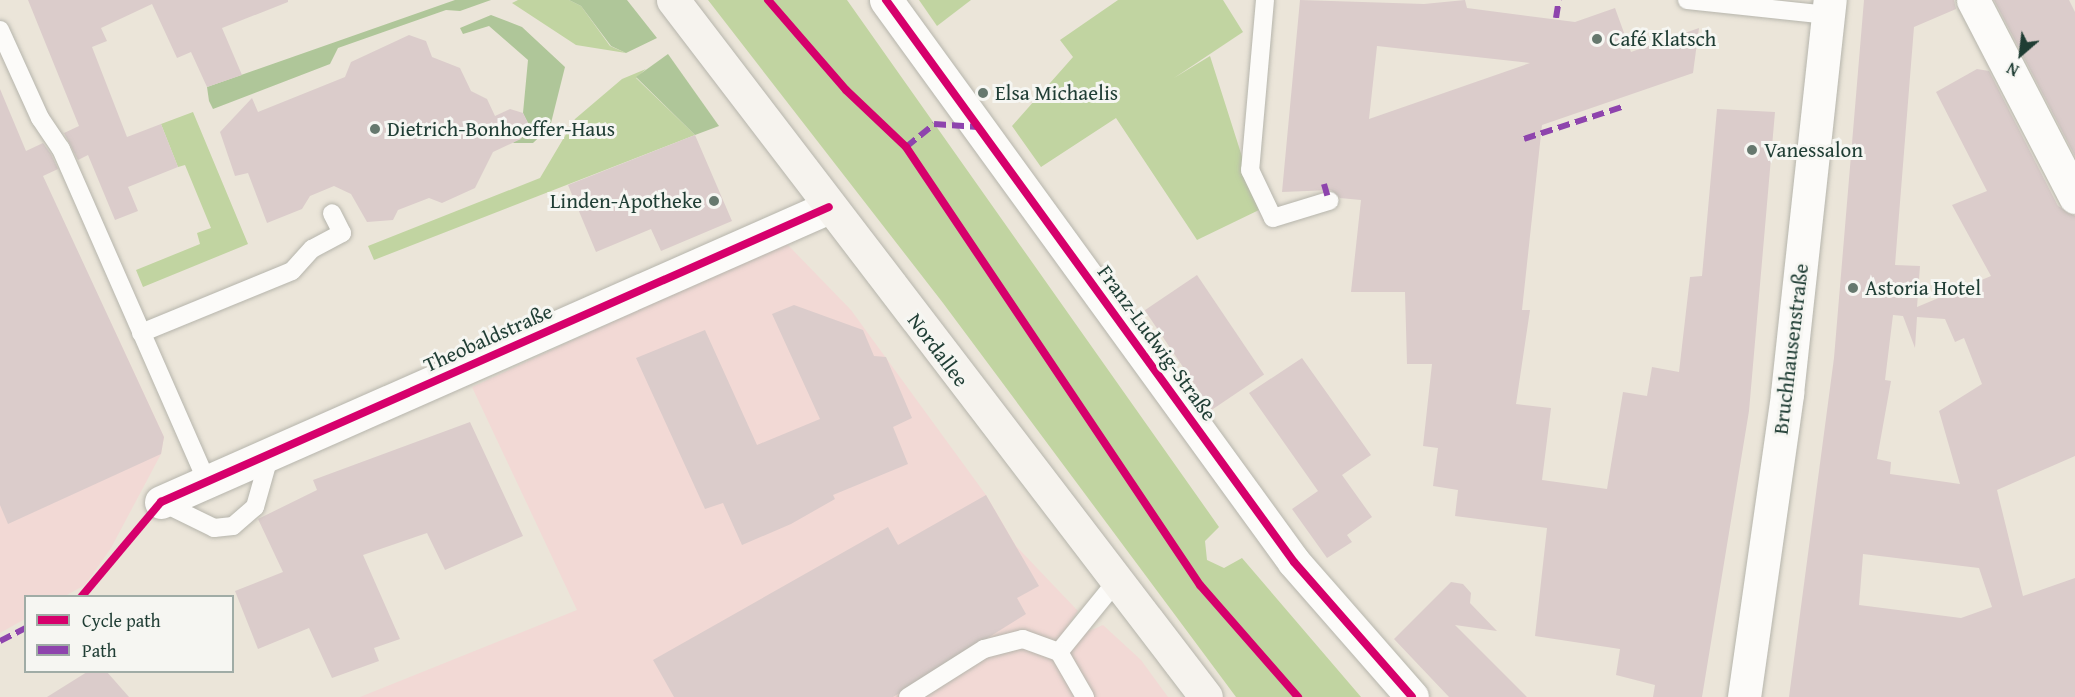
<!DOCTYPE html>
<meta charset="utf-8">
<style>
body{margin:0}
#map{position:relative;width:2075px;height:697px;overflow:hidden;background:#ebe5d9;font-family:"Gentium Book Plus",serif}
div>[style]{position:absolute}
.built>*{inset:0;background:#f2d9d5}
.green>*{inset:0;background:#c1d4a1}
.forest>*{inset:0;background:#afc699}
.building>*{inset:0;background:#dbcccb;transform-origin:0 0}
.roads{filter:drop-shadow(0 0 2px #b6b5ac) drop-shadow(0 0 2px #b6b5ac)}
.lane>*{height:18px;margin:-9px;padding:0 9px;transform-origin:9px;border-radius:9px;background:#fcfbf9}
.street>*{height:33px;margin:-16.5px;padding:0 16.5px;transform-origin:16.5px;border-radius:16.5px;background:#fcfbf9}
.secondary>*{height:33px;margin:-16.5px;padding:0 16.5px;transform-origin:16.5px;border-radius:16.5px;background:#f6f3ee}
.quiet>*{height:6px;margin-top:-3px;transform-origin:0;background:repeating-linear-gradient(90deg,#8e44ad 0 12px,transparent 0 18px)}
.cycleway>*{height:8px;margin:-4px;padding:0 4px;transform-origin:4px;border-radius:4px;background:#d6006c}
.dots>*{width:16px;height:16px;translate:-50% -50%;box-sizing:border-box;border:3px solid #f6f6f2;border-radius:50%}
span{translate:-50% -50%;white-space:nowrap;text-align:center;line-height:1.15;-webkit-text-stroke:6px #f6f6f2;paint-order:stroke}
.poi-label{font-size:21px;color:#1f3d34}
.left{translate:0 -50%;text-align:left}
.right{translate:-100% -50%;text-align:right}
.street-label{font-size:21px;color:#1f3d34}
.legend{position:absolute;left:24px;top:595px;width:210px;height:78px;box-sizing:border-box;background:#f6f6f2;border:2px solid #a0aca6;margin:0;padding:8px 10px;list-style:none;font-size:18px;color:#1f3d34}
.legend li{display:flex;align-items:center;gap:12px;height:30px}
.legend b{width:30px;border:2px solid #a0aca6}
.north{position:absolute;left:1991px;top:24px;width:60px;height:60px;-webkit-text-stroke:4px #f6f6f2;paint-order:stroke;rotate:208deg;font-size:16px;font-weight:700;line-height:24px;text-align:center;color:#1f3d34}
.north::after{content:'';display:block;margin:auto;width:21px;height:27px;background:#1f3d34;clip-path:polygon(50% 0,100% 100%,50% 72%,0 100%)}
</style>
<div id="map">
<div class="built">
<div style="clip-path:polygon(0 211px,111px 323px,164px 437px,161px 454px,111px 548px,85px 585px,65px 596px,26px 596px,25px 619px,0 633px)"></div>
<div style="clip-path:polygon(785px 242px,851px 310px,986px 495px,1016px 546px,1078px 611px,1069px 624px,1089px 631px,1103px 625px,1141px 660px,1168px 697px,360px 697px,577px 610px,472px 387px)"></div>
</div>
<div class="green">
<div style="clip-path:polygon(518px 0,569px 0,581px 6px,610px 46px,626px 53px,576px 45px,512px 3px)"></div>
<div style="clip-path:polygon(708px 0,847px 0,1219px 527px,1205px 541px,1207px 560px,1224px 568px,1242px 558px,1361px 697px,1236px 697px,943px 303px)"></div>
<div style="clip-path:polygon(919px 0,971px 0,937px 26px)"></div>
<div style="clip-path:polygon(1118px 0,1223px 0,1243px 32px,1174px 78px,1210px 56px,1259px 210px,1197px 240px,1116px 118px,1041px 167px,1012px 126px,1073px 57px,1060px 40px)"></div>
<div style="clip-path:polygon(646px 69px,636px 78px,695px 135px,374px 260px,368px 246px,540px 178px,575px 119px,622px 79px)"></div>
<div style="clip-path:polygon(193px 112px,248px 244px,143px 287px,136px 270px,200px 244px,197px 233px,211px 228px,185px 165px,178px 167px,161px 124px)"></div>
</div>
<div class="forest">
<div style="clip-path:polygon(455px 0,491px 0,460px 11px,446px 10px,338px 48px,330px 64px,213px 109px,209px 101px,207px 87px)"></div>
<div style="clip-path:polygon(569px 0,627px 0,657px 38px,626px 53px,611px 46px,581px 6px)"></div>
<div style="clip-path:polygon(491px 15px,522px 27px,565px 67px,550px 127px,533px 143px,513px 143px,529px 125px,523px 113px,528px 60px,489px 26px,463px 34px,460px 28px)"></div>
<div style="clip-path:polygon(668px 54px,719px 126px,695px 135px,636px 77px)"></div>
</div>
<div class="building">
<div style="clip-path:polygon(28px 0,288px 0,288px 2px,222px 28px,242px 75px,207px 87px,191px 52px,177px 58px,152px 4px,101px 28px,107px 41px,92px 47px,127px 137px,161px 124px,178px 167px,128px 187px,138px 211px,115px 220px,88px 155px,78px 160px,64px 133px,79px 126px)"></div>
<div style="clip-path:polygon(evenodd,1300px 0,1424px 4px,1465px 0,1467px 8px,1575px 22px,1615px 8px,1631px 52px,1699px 28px,1693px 73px,1542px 125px,1522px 310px,1530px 310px,1516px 404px,1551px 408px,1542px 480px,1607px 489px,1623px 392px,1647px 396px,1652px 367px,1679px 372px,1690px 277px,1702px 276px,1717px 109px,1775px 112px,1749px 411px,1702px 697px,1653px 697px,1655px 685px,1616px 675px,1620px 649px,1535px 636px,1547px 528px,1455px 516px,1458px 490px,1433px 486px,1438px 448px,1423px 446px,1432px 364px,1407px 364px,1405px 292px,1351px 292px,1361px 200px,1340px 198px,1331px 190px,1282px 192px,1300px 0,1377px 46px,1530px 63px,1369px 119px,1377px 46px)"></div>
<div style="clip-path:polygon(evenodd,1864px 0,1954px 0,1956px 9px,1914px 27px,1895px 265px,1920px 266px,1917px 307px,1991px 276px,1952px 205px,1987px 191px,1936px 92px,1977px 69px,1989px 71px,2058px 206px,2075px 216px,2075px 456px,1997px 490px,2023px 596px,2075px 578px,2075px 697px,1789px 697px,1834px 358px,1864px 0,1893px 315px,1903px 316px,1915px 348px,1917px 317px,1945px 319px,1955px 342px,1964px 338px,1982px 384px,1939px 411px,1960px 484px,1890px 474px,1891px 462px,1877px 459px,1891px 381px,1885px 380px,1893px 315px,1864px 0,1863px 554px,1979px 568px,1992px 607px,1961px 618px,1859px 605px,1863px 554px)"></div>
<div style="clip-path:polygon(1994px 0,2069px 0,2075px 12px,2075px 156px)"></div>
<div style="clip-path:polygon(409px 35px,426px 41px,432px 57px,460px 68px,471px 91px,487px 99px,495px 116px,510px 109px,523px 113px,529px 125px,521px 139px,493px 152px,475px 188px,442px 203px,429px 198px,398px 210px,393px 220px,367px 222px,351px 194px,334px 186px,310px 196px,302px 209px,267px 223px,248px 173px,235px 176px,220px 132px,252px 98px,258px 112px,345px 77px,351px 62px)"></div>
<div style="clip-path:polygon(0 89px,26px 151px,43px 143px,51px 154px,58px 169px,43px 176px,164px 437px,161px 454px,8px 524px,0 505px)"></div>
<div style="clip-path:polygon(695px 135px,732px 221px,661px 251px,651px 229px,596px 252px,568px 185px)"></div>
<div style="left:1197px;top:275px;width:120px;height:63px;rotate:56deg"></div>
<div style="clip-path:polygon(794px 305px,863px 330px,874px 356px,886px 357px,912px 418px,893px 427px,908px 464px,833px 495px,835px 499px,791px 524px,742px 545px,723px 503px,705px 509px,636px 358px,705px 330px,757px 445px,820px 419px,772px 314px)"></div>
<div style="clip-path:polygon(1302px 358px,1371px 455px,1342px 475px,1372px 517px,1347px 535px,1352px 542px,1327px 558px,1292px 509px,1318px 491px,1249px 393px)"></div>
<div style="clip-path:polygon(470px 422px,523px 536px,445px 570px,427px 533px,363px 555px,400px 639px,374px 648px,379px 661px,332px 678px,309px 628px,258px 649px,235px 591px,283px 572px,258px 519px,317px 490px,313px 480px)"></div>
<div style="clip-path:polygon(986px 495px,1039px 586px,1017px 598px,1026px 614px,893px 697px,674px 697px,653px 660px,888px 527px,898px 545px)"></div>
<div style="clip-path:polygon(1451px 582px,1463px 584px,1471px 593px,1470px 603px,1497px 631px,1455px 625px,1527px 697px,1449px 697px,1394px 639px)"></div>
<div style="clip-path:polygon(87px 672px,107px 672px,129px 697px,47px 697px)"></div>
</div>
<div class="roads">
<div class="lane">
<div style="left:1265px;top:0;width:171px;rotate:95deg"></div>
<div style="left:1250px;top:170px;width:53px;rotate:64.4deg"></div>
<div style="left:1273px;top:218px;width:59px;rotate:-16.9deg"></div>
<div style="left:1687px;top:0;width:142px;rotate:6.1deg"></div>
<div style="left:0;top:30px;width:97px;rotate:65.6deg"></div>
<div style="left:40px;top:118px;width:37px;rotate:56deg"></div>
<div style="left:61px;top:149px;width:364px;rotate:66.3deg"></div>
<div style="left:141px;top:333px;width:163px;rotate:-22.3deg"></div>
<div style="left:292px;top:271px;width:30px;rotate:-48deg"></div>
<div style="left:312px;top:249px;width:34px;rotate:-28deg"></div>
<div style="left:342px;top:233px;width:22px;rotate:-117deg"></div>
<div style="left:161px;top:502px;width:59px;rotate:26.1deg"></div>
<div style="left:214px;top:528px;width:19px;rotate:-6deg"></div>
<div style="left:233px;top:526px;width:29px;rotate:-41deg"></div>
<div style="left:255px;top:507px;width:55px;rotate:-74.2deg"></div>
<div style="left:1059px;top:652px;width:89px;rotate:-50.9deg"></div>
<div style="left:908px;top:697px;width:90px;rotate:-32.3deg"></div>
<div style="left:984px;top:649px;width:40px;rotate:-14.4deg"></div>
<div style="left:1023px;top:639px;width:38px;rotate:20deg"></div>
<div style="left:1059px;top:652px;width:52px;rotate:60deg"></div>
</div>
<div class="street">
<div style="left:886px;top:0;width:694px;rotate:54.02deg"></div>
<div style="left:1294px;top:562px;width:179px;rotate:48.8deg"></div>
<div style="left:1973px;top:0;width:222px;rotate:62.6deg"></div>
<div style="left:161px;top:502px;width:730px;rotate:-23.83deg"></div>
<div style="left:1744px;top:697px;width:307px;rotate:-81.9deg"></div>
<div style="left:1787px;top:393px;width:395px;rotate:-83.8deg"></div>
</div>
<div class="secondary">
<div style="left:673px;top:0;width:877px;rotate:52.59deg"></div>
</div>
</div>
<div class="quiet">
<div style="left:1556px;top:18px;width:18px;rotate:-81deg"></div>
<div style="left:1524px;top:139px;width:103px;rotate:-18.1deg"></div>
<div style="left:906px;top:147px;width:36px;rotate:-39deg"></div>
<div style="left:934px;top:124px;width:44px;rotate:3.9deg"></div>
<div style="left:1324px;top:184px;width:18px;rotate:74deg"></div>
<div style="left:0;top:641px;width:29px;rotate:-27deg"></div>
</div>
<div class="cycleway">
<div style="left:768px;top:0;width:119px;rotate:49.1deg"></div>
<div style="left:846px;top:90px;width:83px;rotate:43.5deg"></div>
<div style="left:906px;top:147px;width:528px;rotate:56.13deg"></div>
<div style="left:1200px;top:585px;width:149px;rotate:48.8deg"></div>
<div style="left:886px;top:0;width:694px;rotate:54.02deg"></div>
<div style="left:1294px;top:562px;width:179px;rotate:48.8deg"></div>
<div style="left:82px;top:596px;width:123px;rotate:-50deg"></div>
<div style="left:161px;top:502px;width:730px;rotate:-23.83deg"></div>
</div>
<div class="dots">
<div style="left:1597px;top:39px;background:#66786e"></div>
<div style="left:983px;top:93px;background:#66786e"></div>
<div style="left:375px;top:129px;background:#66786e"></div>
<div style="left:1752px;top:150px;background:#66786e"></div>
<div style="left:714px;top:201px;background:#66786e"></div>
<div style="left:1853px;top:288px;background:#66786e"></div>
</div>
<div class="poi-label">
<span class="left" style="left:1609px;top:39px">Café Klatsch</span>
<span class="left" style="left:995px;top:93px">Elsa Michaelis</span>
<span class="left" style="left:387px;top:129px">Dietrich-Bonhoeffer-Haus</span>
<span class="left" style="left:1764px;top:150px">Vanessalon</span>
<span class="right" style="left:702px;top:201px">Linden-Apotheke</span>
<span class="left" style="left:1865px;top:288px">Astoria Hotel</span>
</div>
<div class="street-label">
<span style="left:488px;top:338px;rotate:-24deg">Theobaldstraße</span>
<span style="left:1157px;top:343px;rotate:54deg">Franz-Ludwig-Straße</span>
<span style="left:1791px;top:349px;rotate:-83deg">Bruchhausenstraße</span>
<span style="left:938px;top:350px;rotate:53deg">Nordallee</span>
</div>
<ul class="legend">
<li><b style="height:8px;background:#d6006c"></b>Cycle path</li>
<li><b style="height:8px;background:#8e44ad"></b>Path</li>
</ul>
<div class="north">N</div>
</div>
